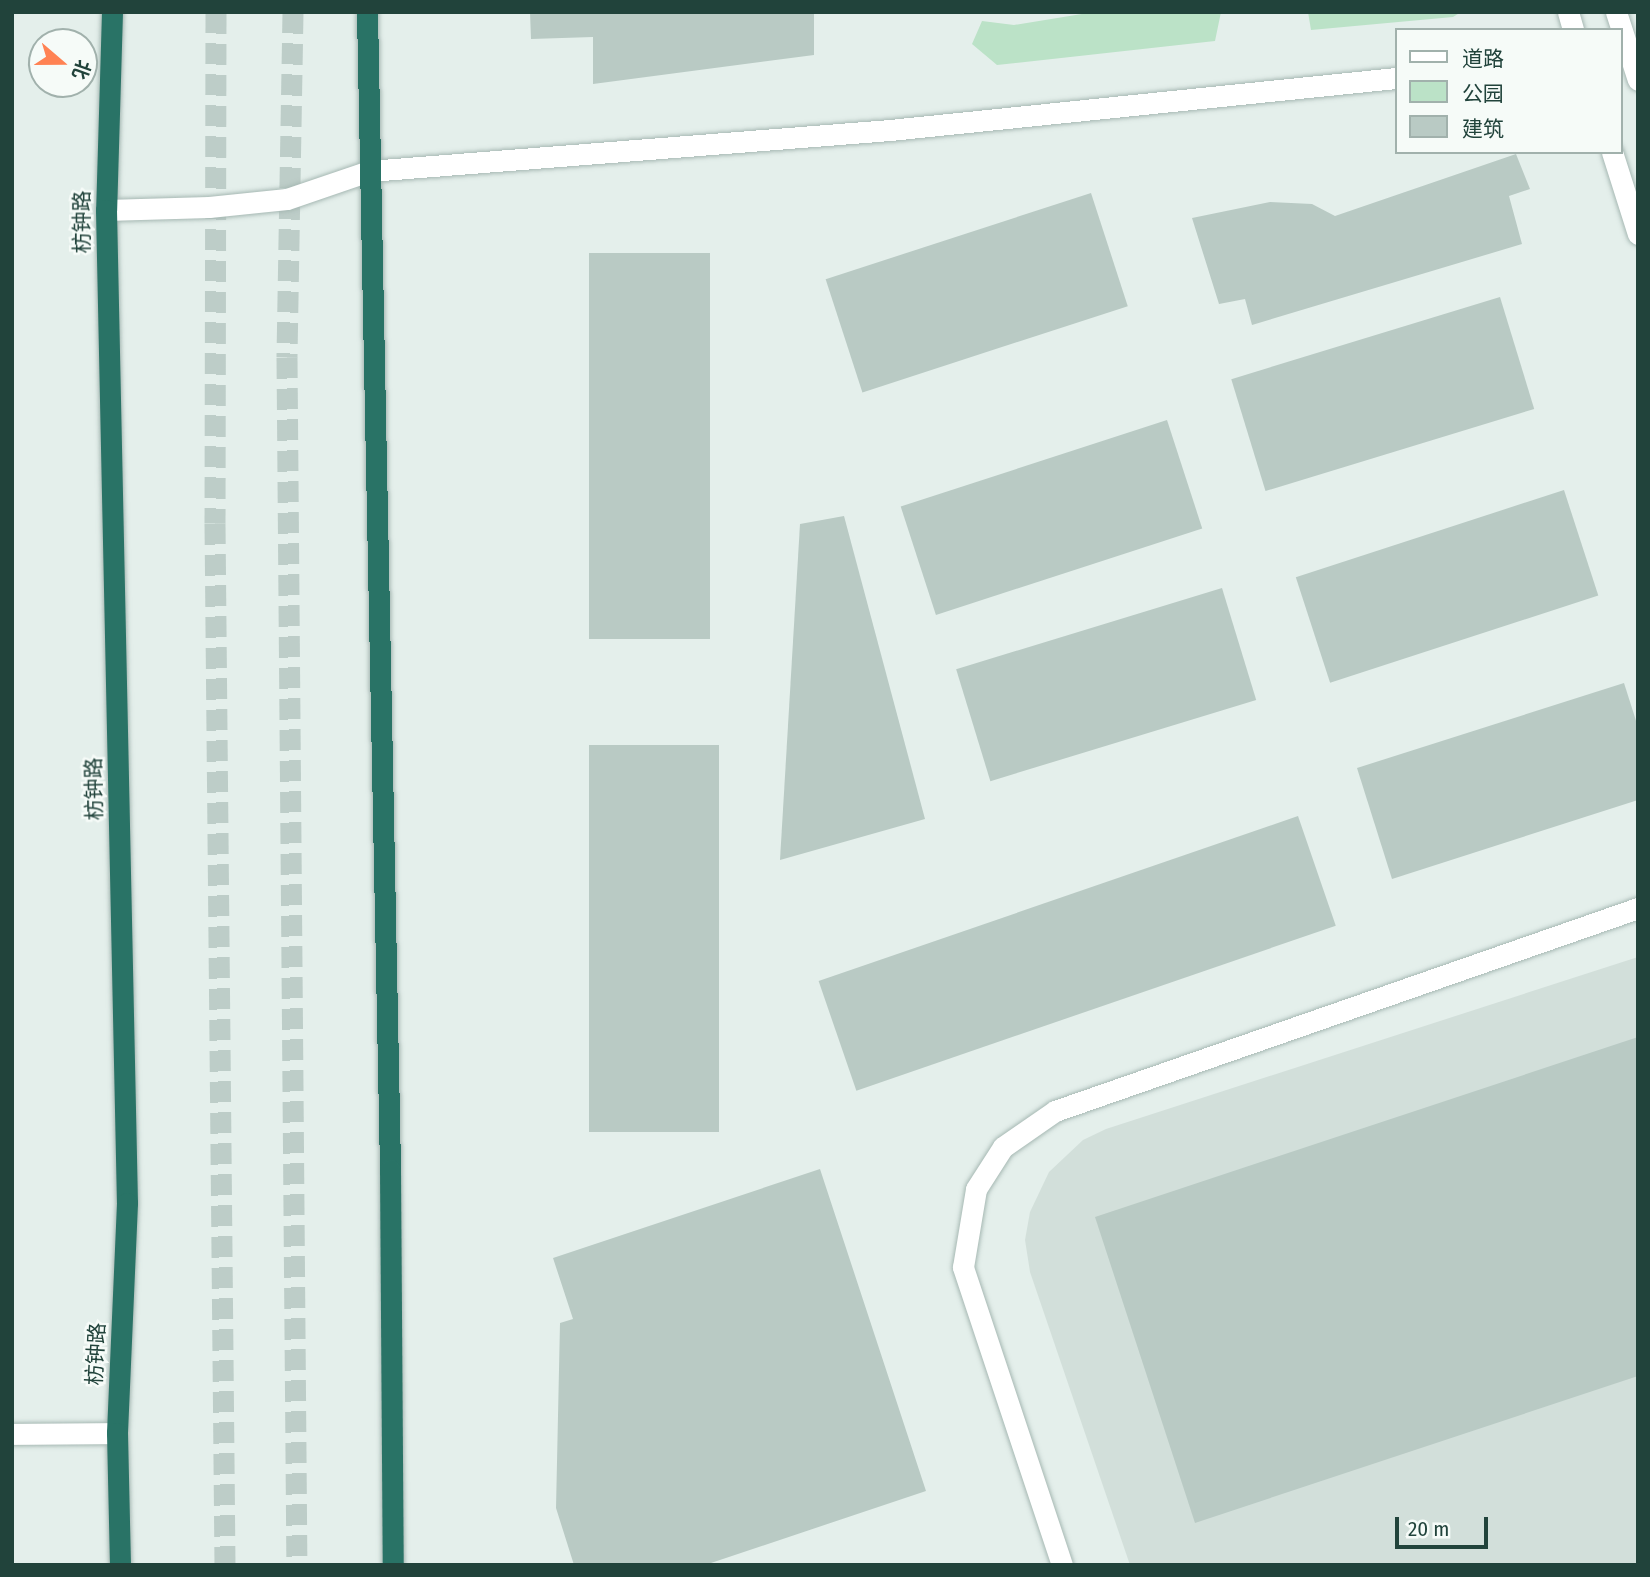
<!DOCTYPE html>
<meta charset="utf-8">
<style>
body{margin:0}
#map{position:relative;width:1650px;height:1577px;overflow:hidden;background:#e4efeb;font-family:"Fira Sans Condensed","Noto Sans SC",sans-serif}
div>[style]{position:absolute}
.built>*{inset:0;background:#d2dfda}
.green>*{inset:0;background:#bbe2c7}
.building>*{inset:0;background:#b9cac4;transform-origin:0 0}
.highway-tunnel>*{height:21px;margin-top:-10.5px;transform-origin:0;background:repeating-linear-gradient(90deg,#bdcdc8 0 21px,transparent 0 31px)}
.roads{filter:drop-shadow(0 0 2px #a6b8b3) drop-shadow(0 0 2px #a6b8b3)}
.street>*{height:21px;margin:-10.5px;padding:0 10.5px;transform-origin:10.5px;border-radius:10.5px;background:#fff}
.secondary>*{height:21px;margin:-10.5px;padding:0 10.5px;transform-origin:10.5px;border-radius:10.5px;background:#fff}
.highway>*{height:21px;margin:-10.5px;padding:0 10.5px;transform-origin:10.5px;border-radius:10.5px;background:#297366}
span{translate:-50% -50%;white-space:nowrap;text-align:center;line-height:1.15;-webkit-text-stroke:5px #f6fbf8;paint-order:stroke}
.street-label{font-size:21px;color:#21433b}
.frame{position:absolute;inset:0;border:14px solid #21433b;pointer-events:none}
.legend{position:absolute;left:1395px;top:28px;width:228px;height:126px;box-sizing:border-box;background:#f6fbf8;border:2px solid #a1b1ac;margin:0;padding:9px 12px;list-style:none;font-size:21px;color:#21433b}
.legend li{display:flex;align-items:center;gap:14px;height:35px}
.legend b{width:35px;border:2px solid #a1b1ac}
.north{position:absolute;left:28px;top:28px;width:70px;height:70px;box-sizing:border-box;background:#f6fbf8;border:2px solid #a1b1ac;border-radius:50%;rotate:110deg;font-size:19px;font-weight:700;line-height:28px;text-align:center;color:#21433b}
.north::after{content:'';display:block;margin:auto;width:24px;height:32px;background:#ff8253;clip-path:polygon(50% 0,100% 100%,50% 72%,0 100%)}
.scale{position:absolute;left:1395px;top:1517px;width:93px;height:32px;box-sizing:border-box;border:4px solid #21433b;border-top:0;padding-left:9px;font-size:21px;line-height:24px;white-space:nowrap;color:#21433b;-webkit-text-stroke:5px #f6fbf8;paint-order:stroke}
</style>
<div id="map">
<div class="built">
<div style="clip-path:polygon(1638px 957px,1638px 1565px,1130px 1565px,1030px 1272px,1025px 1240px,1030px 1212px,1049px 1172px,1083px 1140px,1106px 1129px)"></div>
</div>
<div class="green">
<div style="clip-path:polygon(1094px 12px,1221px 12px,1215px 41px,997px 65px,972px 44px,982px 21px,1014px 25px)"></div>
<div style="clip-path:polygon(1308px 12px,1461px 12px,1453px 17px,1311px 30px)"></div>
</div>
<div class="building">
<div style="clip-path:polygon(530px 12px,814px 12px,814px 55px,593px 84px,593px 37px,531px 39px)"></div>
<div style="clip-path:polygon(1516px 154px,1530px 189px,1509px 196px,1522px 244px,1252px 325px,1245px 299px,1219px 304px,1192px 218px,1270px 202px,1312px 204px,1335px 216px)"></div>
<div style="left:1091px;top:193px;width:119px;height:279px;rotate:72deg"></div>
<div style="left:589px;top:253px;width:121px;height:386px"></div>
<div style="left:1500px;top:297px;width:117px;height:281px;rotate:73deg"></div>
<div style="left:1167px;top:420px;width:114px;height:280px;rotate:72deg"></div>
<div style="left:1564px;top:490px;width:111px;height:282px;rotate:72deg"></div>
<div style="clip-path:polygon(844px 516px,925px 819px,780px 860px,800px 524px)"></div>
<div style="left:1222px;top:588px;width:117px;height:278px;rotate:73deg"></div>
<div style="clip-path:polygon(1624px 683px,1638px 727px,1638px 800px,1392px 879px,1357px 768px)"></div>
<div style="left:589px;top:745px;width:130px;height:387px"></div>
<div style="left:1298px;top:816px;width:116px;height:507px;rotate:71deg"></div>
<div style="clip-path:polygon(1638px 1037px,1638px 1376px,1195px 1523px,1095px 1217px)"></div>
<div style="clip-path:polygon(820px 1169px,926px 1491px,705px 1565px,574px 1565px,556px 1508px,560px 1323px,573px 1319px,553px 1258px)"></div>
</div>
<div class="highway-tunnel">
<div style="left:216px;top:12px;width:511px;rotate:90.11deg"></div>
<div style="left:215px;top:523px;width:1042px;rotate:89.45deg"></div>
<div style="left:293px;top:12px;width:345px;rotate:91deg"></div>
<div style="left:287px;top:357px;width:1208px;rotate:89.53deg"></div>
</div>
<div class="roads">
<div class="street">
<div style="left:12px;top:1434px;width:105px;rotate:-0.5deg"></div>
</div>
<div class="secondary">
<div style="left:1568px;top:12px;width:19px;rotate:74deg"></div>
<div style="left:1616px;top:12px;width:71px;rotate:72.1deg"></div>
<div style="left:1612px;top:152px;width:86px;rotate:72.4deg"></div>
<div style="left:106px;top:210px;width:103px;rotate:-1.7deg"></div>
<div style="left:209px;top:207px;width:78px;rotate:-5.9deg"></div>
<div style="left:287px;top:199px;width:87px;rotate:-18.9deg"></div>
<div style="left:369px;top:171px;width:523px;rotate:-4.5deg"></div>
<div style="left:890px;top:130px;width:509px;rotate:-5.87deg"></div>
<div style="left:1062px;top:1565px;width:314px;rotate:-108.4deg"></div>
<div style="left:963px;top:1267px;width:79px;rotate:-80.5deg"></div>
<div style="left:976px;top:1189px;width:50px;rotate:-57.3deg"></div>
<div style="left:1003px;top:1147px;width:63px;rotate:-34.7deg"></div>
<div style="left:1055px;top:1111px;width:617px;rotate:-19.2deg"></div>
</div>
<div class="highway">
<div style="left:112px;top:12px;width:198px;rotate:91.7deg"></div>
<div style="left:106px;top:210px;width:993px;rotate:88.79deg"></div>
<div style="left:127px;top:1203px;width:230px;rotate:92.5deg"></div>
<div style="left:117px;top:1433px;width:132px;rotate:88.7deg"></div>
<div style="left:367px;top:12px;width:1158px;rotate:88.86deg"></div>
<div style="left:390px;top:1170px;width:395px;rotate:89.6deg"></div>
</div>
</div>
<div class="street-label">
<span style="left:82px;top:222px;rotate:-90deg">枋钟路</span>
<span style="left:94px;top:789px;rotate:-91deg">枋钟路</span>
<span style="left:96px;top:1354px;rotate:-87deg">枋钟路</span>
</div>
<div class="frame"></div>
<ul class="legend">
<li><b style="height:9px;background:#fff"></b>道路</li>
<li><b style="height:19px;background:#bbe2c7"></b>公园</li>
<li><b style="height:19px;background:#b9cac4"></b>建筑</li>
</ul>
<div class="north">北</div>
<div class="scale">20 m</div>
</div>
